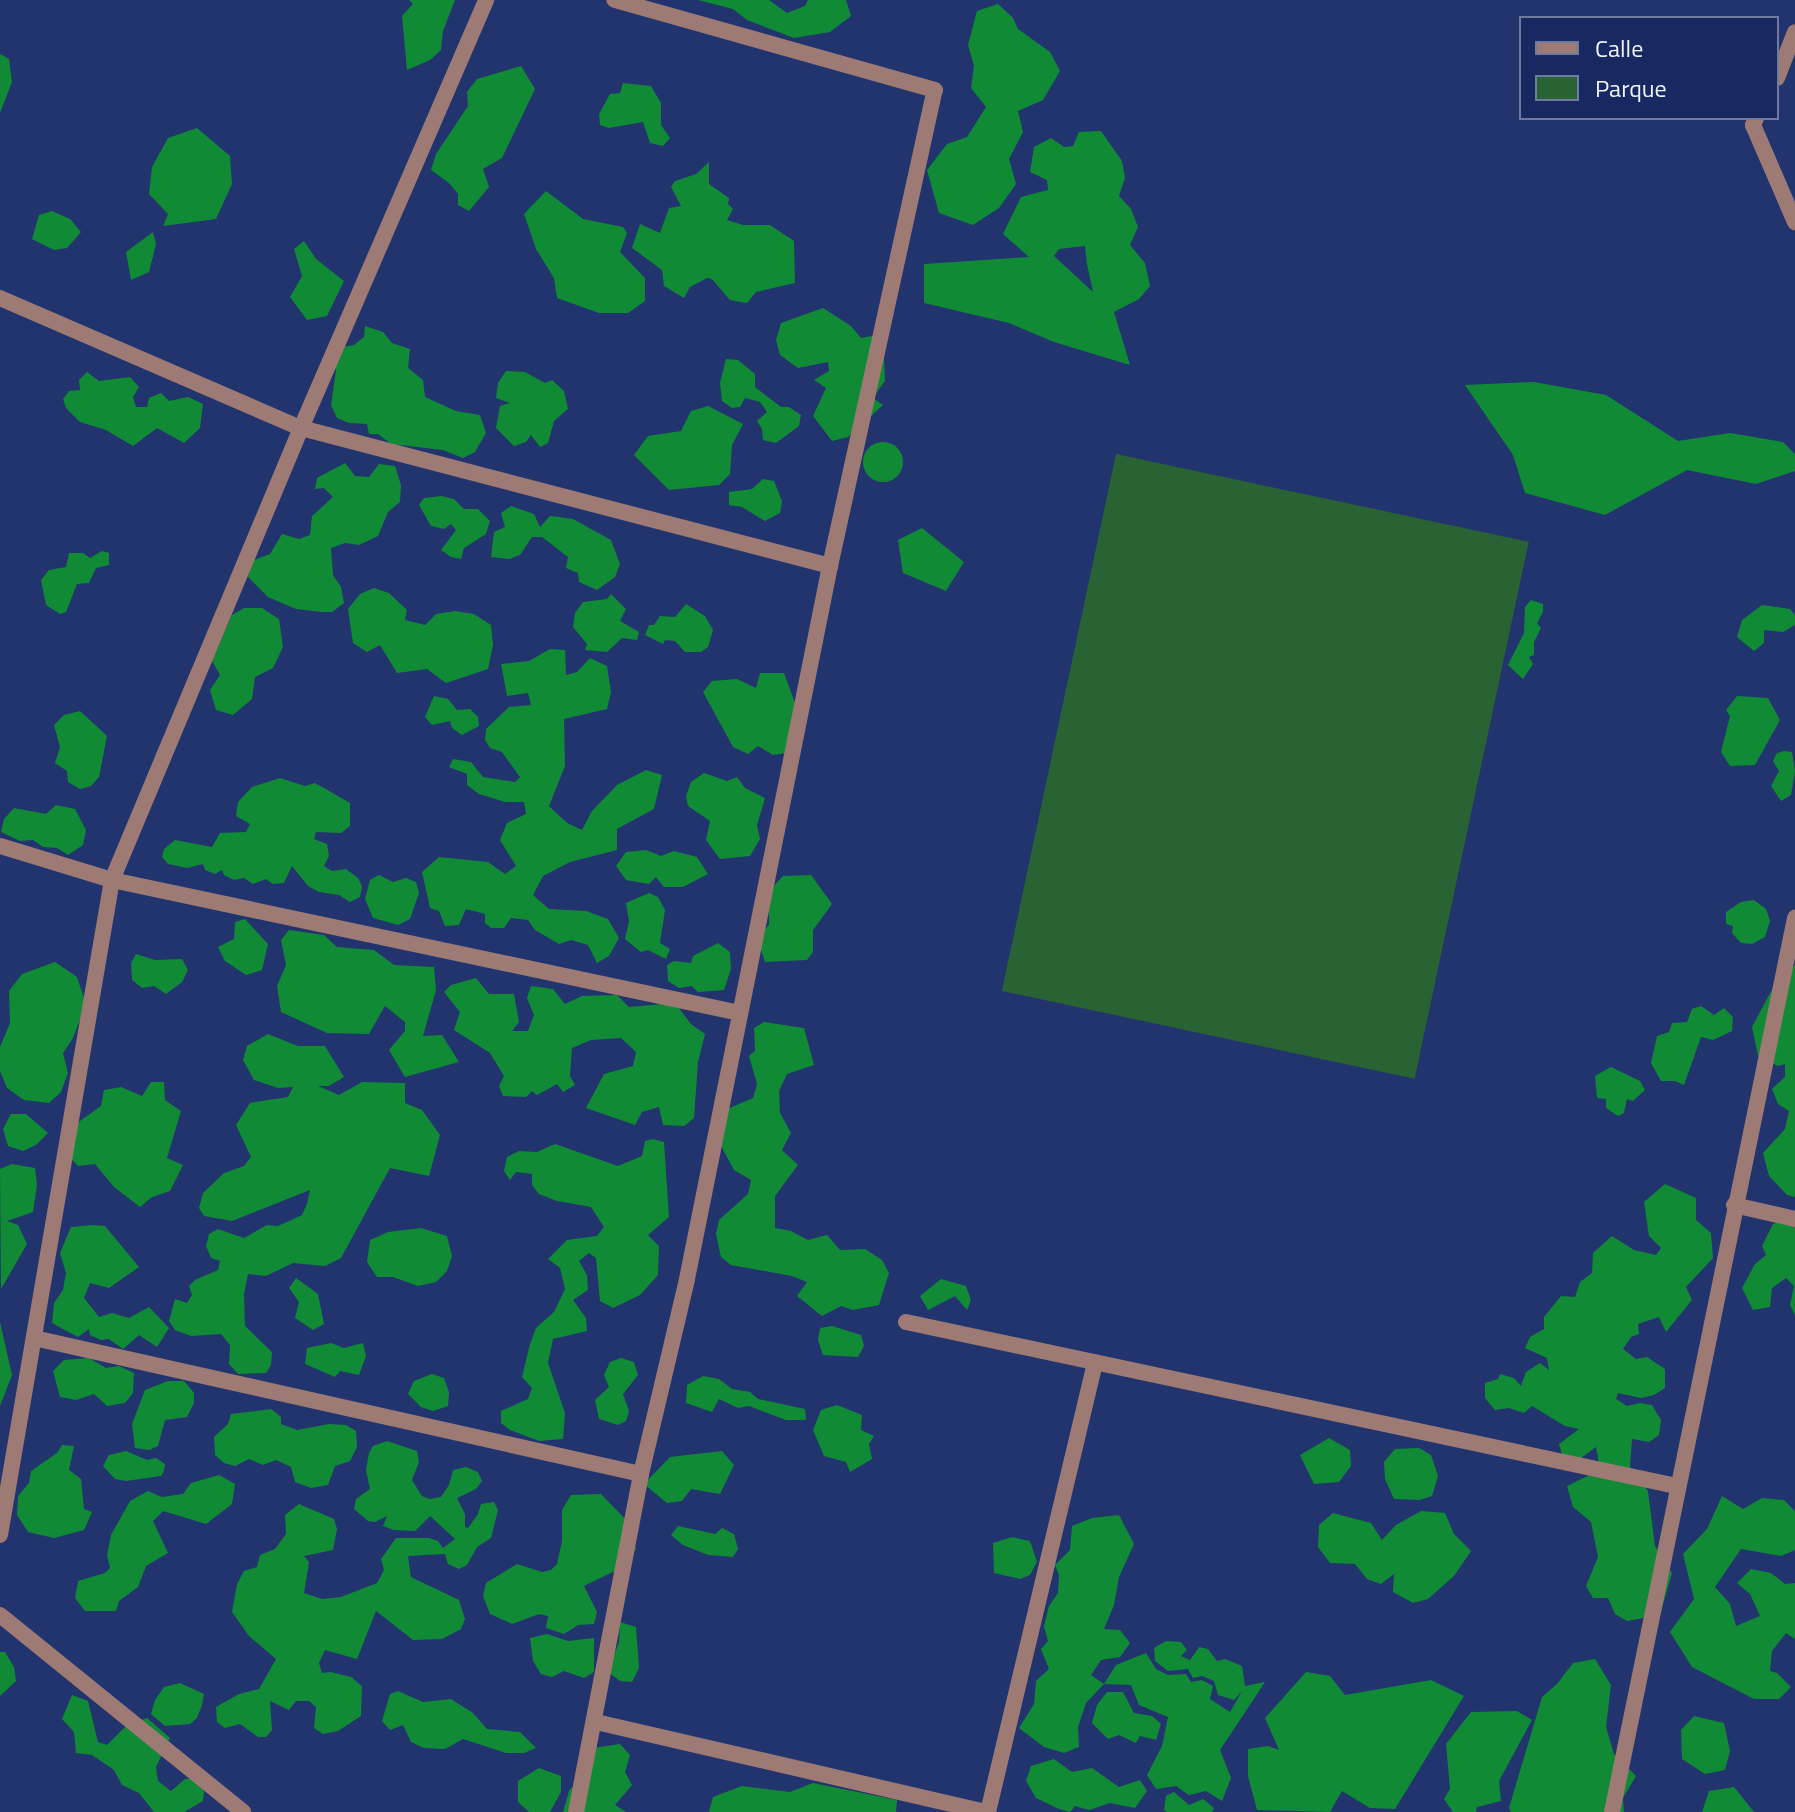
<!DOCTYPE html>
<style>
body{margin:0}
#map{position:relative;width:1795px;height:1812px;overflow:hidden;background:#21346e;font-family:"Titillium Web",sans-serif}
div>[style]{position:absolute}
.green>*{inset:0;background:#296233;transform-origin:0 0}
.forest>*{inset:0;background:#118a36}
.round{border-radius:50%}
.minor>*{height:16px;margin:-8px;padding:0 8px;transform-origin:8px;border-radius:8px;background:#9e7a75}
span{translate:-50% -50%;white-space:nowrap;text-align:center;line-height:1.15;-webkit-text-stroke:7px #182962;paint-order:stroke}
.legend{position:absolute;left:1519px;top:16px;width:260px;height:104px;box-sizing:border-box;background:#182962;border:2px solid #6f7a9f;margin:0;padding:10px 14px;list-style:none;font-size:24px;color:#f1f4fb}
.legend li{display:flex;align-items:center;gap:16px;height:40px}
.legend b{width:40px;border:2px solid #6f7a9f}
</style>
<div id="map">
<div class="green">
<div style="left:1116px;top:454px;width:422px;height:549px;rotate:12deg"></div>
</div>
<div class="forest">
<div style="clip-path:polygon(409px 0,455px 0,443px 31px,441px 50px,430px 60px,407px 70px,402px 16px,413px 4px)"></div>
<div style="clip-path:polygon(698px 0,769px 0,787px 13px,805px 6px,808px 0,846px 0,851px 16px,830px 32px,794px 38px,747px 20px,733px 9px)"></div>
<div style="clip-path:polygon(998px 4px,1013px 18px,1018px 29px,1050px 52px,1060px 71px,1043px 100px,1018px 111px,1023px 132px,1009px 159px,1016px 184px,999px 208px,973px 225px,939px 213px,927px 170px,947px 144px,967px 137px,986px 107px,971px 88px,974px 66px,968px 45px,977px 11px)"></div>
<div style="clip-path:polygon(0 54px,9px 59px,12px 82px,0 113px)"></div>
<div style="clip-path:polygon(521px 66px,535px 89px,502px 158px,483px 169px,489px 187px,469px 211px,458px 205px,458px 194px,449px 183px,431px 170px,436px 154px,468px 106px,467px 92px,477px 79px)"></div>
<div style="clip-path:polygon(623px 83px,651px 86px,661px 103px,661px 125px,670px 138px,663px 146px,650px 143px,643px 122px,609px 128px,600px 125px,599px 114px,610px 94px,620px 93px)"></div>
<div style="clip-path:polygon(197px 128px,230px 156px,232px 184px,216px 219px,163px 226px,168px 214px,149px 194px,152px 167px,168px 138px)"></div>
<div style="clip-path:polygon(evenodd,1101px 131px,1122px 161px,1125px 178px,1119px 196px,1131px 209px,1138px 227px,1130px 245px,1145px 263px,1150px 286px,1139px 299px,1114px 312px,1130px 365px,1054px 342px,1009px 323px,924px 303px,924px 264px,1029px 257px,1003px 234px,1021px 197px,1048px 190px,1047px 180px,1030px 172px,1034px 147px,1051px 138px,1064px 147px,1073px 146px,1079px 132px,1101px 131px,1085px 246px,1087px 264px,1093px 292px,1054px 256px,1059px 249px,1085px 246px)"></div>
<div style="clip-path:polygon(709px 162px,709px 184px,729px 198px,728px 204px,733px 209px,727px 220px,743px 225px,770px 225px,794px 241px,795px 283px,756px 292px,747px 303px,730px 300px,712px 279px,707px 278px,690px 287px,684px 298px,664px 286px,662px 270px,632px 248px,640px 224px,660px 233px,669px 208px,681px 206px,671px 187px,675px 181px,696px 174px)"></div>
<div style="clip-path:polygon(546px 191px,583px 219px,623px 227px,627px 233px,620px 252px,645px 278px,645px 301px,628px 313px,599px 313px,557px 298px,554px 278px,536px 249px,524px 214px)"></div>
<div style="clip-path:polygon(52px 211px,70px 219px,81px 232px,67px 248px,54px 250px,32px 239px,39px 215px)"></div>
<div style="clip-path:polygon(153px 232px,156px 244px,149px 272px,131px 280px,126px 252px)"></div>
<div style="clip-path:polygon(304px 241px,316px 259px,344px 281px,327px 316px,307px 320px,290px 297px,302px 276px,294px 249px)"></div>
<div style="clip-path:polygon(823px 308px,851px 326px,861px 338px,883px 334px,885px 381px,873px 398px,883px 405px,848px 437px,832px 441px,813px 416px,826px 388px,814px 380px,829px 371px,828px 362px,798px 368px,780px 355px,776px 340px,781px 323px)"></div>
<div style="clip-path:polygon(365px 326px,383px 332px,392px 343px,410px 349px,408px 368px,423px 380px,425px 397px,456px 411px,480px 415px,486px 433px,475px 452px,463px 458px,443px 450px,391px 444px,378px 434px,369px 434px,367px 424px,349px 423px,337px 418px,331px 405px,336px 370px,331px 349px,354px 345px,364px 337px)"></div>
<div style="clip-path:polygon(726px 359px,738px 360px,755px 374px,755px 387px,781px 407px,789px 407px,801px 415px,799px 426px,776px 443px,763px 440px,762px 429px,757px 421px,767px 412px,760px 402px,745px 398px,740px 407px,732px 408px,722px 401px,720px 383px)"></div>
<div style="clip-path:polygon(506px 371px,525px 372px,545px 383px,552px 380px,564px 391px,568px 409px,554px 421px,548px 443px,540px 447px,531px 435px,526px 442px,514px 446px,496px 428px,500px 406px,510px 403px,496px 398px,498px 383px)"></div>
<div style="clip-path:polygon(87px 372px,99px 381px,130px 377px,139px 387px,133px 397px,136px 407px,147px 407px,149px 398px,161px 393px,169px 401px,188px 397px,203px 404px,200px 428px,184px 443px,157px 428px,133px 446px,106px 430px,80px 422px,66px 408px,63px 399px,69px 391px,80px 390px,79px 380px)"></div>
<div style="clip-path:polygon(1534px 382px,1606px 395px,1678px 441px,1730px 433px,1783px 442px,1795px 454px,1795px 471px,1756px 484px,1687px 470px,1605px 515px,1525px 493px,1513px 455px,1465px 385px)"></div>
<div style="clip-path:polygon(708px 406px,743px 424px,732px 445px,730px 474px,719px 485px,669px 490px,634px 455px,648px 436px,681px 431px,691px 411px)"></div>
<div class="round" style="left:863px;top:442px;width:40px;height:40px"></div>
<div style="clip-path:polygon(345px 463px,355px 476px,369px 477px,379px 464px,395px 466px,401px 485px,400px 502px,388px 512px,378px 536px,359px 545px,345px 543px,331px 548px,333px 575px,341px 587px,344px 603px,332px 612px,322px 612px,296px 609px,268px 597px,248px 577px,252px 561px,270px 554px,282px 534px,299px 539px,310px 535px,312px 516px,333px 497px,324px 488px,315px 489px,317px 478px)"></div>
<div style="clip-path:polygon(763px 479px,774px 481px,782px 501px,780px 513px,765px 521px,742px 507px,729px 505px,729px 492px,752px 489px)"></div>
<div style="clip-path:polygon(441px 496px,454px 499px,464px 509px,478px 509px,490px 521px,486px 534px,464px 548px,461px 559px,451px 557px,441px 550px,456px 530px,451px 524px,444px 529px,431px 526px,419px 505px,424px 498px)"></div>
<div style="clip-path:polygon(511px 506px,534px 514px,540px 527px,550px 516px,559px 517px,573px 519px,611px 540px,620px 564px,615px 577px,597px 590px,579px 582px,578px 573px,566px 568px,568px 557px,542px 537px,532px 537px,520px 555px,509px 559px,491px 557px,494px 532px,505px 527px,501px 513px)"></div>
<div style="clip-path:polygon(922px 528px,964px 562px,946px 591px,903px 573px,898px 540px)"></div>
<div style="clip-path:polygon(102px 551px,109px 553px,109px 565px,96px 568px,89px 583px,77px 584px,66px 612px,60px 614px,46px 605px,41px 580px,49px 570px,66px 567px,69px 553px,83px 553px,90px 558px)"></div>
<div style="clip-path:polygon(374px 588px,389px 593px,407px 610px,405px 620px,425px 625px,436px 614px,455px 611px,474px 614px,491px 625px,493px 645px,488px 669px,446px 683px,427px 669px,397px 673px,380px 645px,367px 652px,353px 643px,348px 609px,360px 594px)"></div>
<div style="clip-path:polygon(611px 594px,626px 609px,620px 621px,639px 632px,637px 640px,622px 638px,607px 652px,585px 650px,587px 644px,573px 627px,575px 613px,583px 602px,607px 599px)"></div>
<div style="clip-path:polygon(1531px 600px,1543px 604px,1543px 612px,1537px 623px,1541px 628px,1534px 642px,1534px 655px,1529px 657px,1533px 664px,1523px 679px,1508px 665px,1524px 633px,1525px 607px)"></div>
<div style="clip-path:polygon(686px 604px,705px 616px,713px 630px,708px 647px,701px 652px,685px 652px,675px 641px,665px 640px,663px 644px,645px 635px,649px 625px,654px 625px,660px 616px,675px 617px)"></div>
<div style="clip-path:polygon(1762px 605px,1790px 609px,1795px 615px,1795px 625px,1783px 632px,1764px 630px,1764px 643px,1754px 651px,1737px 637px,1742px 620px)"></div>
<div style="clip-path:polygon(244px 608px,262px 608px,279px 619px,283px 647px,273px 668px,255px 677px,252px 699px,233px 715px,216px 710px,210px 690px,220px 675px,212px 661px,232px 615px)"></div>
<div style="clip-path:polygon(550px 649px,565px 650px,566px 675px,577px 672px,590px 658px,607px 666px,611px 692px,607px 709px,564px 719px,565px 766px,549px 806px,567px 823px,582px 830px,592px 811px,617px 785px,646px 770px,662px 775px,654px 809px,617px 829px,617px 850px,570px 862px,543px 876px,533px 895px,549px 909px,586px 911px,608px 919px,619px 938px,609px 956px,597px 963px,588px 945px,571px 940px,559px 944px,535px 930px,528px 920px,511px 918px,504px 928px,491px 928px,485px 923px,485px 914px,466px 909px,459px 925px,445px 926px,439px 911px,430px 908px,422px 872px,439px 857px,488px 862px,505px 874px,516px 866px,500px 840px,507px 823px,526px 814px,524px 802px,505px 802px,479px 794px,467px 785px,467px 774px,449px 767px,453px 759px,471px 762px,483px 777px,515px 782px,520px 777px,502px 752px,490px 748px,485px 740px,486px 729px,509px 707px,531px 705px,528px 693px,507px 696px,501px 664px,529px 661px)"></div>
<div style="clip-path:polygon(760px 673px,784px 673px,799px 714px,793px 752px,773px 755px,758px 746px,748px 754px,733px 747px,703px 692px,712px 681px,737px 679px,756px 688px)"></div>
<div style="clip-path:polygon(434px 696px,448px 699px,457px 710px,470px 709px,478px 717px,479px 726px,462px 735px,452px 728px,450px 721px,432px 725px,425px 717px)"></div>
<div style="clip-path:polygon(1737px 696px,1768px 698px,1780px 720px,1755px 765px,1730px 766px,1721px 752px,1730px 716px,1726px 710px)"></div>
<div style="clip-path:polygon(80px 711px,107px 736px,99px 777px,91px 786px,80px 789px,68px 782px,67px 771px,55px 763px,60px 747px,54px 725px,64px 715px)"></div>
<div style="clip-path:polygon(1784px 751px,1792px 752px,1795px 771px,1791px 795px,1781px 801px,1771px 786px,1779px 771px,1773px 761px,1777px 753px)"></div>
<div style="clip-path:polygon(704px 773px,727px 781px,737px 777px,745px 788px,765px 798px,757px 825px,760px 839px,750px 856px,720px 859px,706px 840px,710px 821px,688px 806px,686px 796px,691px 782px)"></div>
<div style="clip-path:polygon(280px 778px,305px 786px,315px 783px,350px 803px,350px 826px,341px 833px,316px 832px,314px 839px,327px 844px,329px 856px,324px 866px,332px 871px,346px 869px,358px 878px,362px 886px,360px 897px,350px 902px,339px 895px,319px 892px,308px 886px,292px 866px,284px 883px,273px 884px,266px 879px,253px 884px,244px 878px,234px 880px,224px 875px,222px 870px,215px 874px,205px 870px,203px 864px,187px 868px,168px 864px,162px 857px,164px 849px,175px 840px,212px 847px,220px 833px,246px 832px,250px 824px,236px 816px,238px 802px,252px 787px)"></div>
<div style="clip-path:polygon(56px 805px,75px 809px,86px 830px,83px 845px,68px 855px,57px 848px,43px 847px,33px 840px,20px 841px,1px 832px,4px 819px,14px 808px,46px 814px)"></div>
<div style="clip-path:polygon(646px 850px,661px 856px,674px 851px,697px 857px,708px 874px,683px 887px,664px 887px,656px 877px,649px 884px,626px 880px,616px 866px,626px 852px)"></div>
<div style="clip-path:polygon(379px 875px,393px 882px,406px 878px,416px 882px,419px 893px,410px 919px,398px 925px,373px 918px,365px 899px,370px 880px)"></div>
<div style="clip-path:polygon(811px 875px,832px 904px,813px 930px,813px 952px,807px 960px,765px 962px,757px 937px,769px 925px,769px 891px,783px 876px)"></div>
<div style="clip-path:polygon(649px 893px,658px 897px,665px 910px,660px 943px,670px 949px,666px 959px,648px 950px,641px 952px,625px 939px,629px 921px,626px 903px)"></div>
<div style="clip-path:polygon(1754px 900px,1766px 909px,1770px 921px,1765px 937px,1752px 944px,1741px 943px,1732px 933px,1733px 926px,1726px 924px,1726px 912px,1741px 902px)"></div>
<div style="clip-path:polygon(245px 919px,268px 944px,262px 970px,246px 975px,225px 961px,218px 947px,234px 939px,235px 922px)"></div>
<div style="clip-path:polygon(289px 930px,324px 935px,337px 947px,374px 950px,394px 965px,434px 967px,436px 990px,423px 1036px,442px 1035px,459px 1062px,405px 1077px,389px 1050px,405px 1031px,405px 1022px,385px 1006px,369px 1034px,327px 1033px,281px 1012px,277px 986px,286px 965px,281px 940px)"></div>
<div style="clip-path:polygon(718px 943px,730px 952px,731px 969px,724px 990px,698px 992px,692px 986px,679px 988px,668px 981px,667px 965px,674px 961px,691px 963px,693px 956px)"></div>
<div style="clip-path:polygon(136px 954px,155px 960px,182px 959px,188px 970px,182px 982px,166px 994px,154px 986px,142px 988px,132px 980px,131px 963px)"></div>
<div style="clip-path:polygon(55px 962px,77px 977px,86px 1004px,73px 1038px,63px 1053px,68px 1073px,61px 1092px,49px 1103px,24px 1100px,7px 1088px,0 1071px,0 1047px,10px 1023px,9px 991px,22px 974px)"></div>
<div style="clip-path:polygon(1795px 965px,1795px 1197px,1787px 1195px,1769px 1176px,1763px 1153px,1785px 1129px,1789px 1111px,1778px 1104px,1772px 1089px,1785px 1077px,1785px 1064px,1778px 1066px,1758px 1056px,1752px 1027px,1775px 984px)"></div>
<div style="clip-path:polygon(476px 978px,489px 994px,514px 994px,519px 1022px,512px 1031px,528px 1031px,534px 1015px,527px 998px,531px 986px,553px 989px,565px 1004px,582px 996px,617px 995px,629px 1007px,675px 1003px,691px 1024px,705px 1034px,698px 1062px,694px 1118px,684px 1126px,663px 1125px,659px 1107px,642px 1112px,635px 1125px,586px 1108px,604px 1074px,633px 1066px,636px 1052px,621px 1038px,591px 1040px,572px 1048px,570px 1076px,575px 1085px,563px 1092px,557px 1084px,537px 1095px,532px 1091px,526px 1097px,503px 1096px,499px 1086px,504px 1076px,490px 1053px,454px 1030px,460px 1012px,444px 992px,451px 985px)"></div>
<div style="clip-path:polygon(1701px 1006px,1714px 1015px,1724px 1008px,1733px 1017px,1732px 1031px,1713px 1040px,1701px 1037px,1684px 1085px,1675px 1081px,1661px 1081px,1651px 1063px,1657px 1036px,1669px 1032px,1672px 1023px,1687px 1022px,1692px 1009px)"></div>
<div style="clip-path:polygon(764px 1022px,804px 1028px,814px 1065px,787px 1074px,779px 1091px,780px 1113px,791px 1133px,782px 1150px,798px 1165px,775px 1196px,775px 1228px,791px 1231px,808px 1240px,827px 1235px,840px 1250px,865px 1249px,882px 1260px,889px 1273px,879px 1305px,853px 1310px,841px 1306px,822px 1316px,797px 1296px,807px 1282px,792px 1276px,731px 1265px,721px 1257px,716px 1234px,719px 1220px,748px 1194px,751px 1180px,734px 1170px,720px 1144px,718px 1113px,753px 1098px,757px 1084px,749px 1056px,755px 1051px,754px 1028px)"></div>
<div style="clip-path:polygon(268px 1034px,298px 1046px,325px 1046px,344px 1077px,329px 1086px,318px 1086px,339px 1095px,362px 1082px,405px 1083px,405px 1103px,422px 1110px,440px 1135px,429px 1176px,390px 1168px,341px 1258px,325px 1266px,293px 1263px,266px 1276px,248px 1274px,244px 1294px,245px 1326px,272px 1352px,271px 1365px,266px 1373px,238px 1374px,229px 1364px,230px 1345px,221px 1334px,191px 1336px,175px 1330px,169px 1321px,175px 1299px,187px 1303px,192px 1295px,189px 1286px,195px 1280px,218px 1270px,220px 1261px,211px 1258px,206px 1246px,209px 1234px,218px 1229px,244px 1238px,267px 1225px,278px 1226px,302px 1215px,307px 1204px,310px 1190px,232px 1221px,204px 1216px,199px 1208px,203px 1193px,224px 1173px,244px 1166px,251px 1157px,236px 1125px,250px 1103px,288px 1097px,293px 1087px,278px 1088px,254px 1080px,243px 1060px,247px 1046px)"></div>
<div style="clip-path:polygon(1611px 1067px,1640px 1081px,1645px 1090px,1633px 1101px,1627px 1099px,1624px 1113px,1618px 1116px,1606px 1108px,1606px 1099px,1597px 1098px,1595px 1076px)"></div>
<div style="clip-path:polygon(151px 1082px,164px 1082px,165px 1100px,181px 1111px,167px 1158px,183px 1165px,170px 1191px,152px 1197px,140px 1207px,114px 1187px,95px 1164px,78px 1166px,59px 1146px,80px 1121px,101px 1106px,104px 1090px,121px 1087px,142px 1096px)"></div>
<div style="clip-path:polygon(11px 1114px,26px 1114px,48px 1133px,36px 1145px,23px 1151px,8px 1146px,3px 1129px)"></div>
<div style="clip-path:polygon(653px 1139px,664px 1142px,669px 1217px,648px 1235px,659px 1246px,658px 1275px,640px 1295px,613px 1308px,600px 1301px,596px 1258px,589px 1253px,579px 1261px,587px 1275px,588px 1290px,573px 1300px,586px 1318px,587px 1331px,553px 1339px,548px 1363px,565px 1413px,563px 1439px,539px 1441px,510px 1430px,501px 1423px,501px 1411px,528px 1399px,532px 1388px,522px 1377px,530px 1344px,536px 1328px,554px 1312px,565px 1289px,560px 1268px,548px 1259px,567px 1240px,597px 1236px,604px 1227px,591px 1207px,557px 1201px,539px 1194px,532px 1185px,532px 1174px,516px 1172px,510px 1180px,504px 1171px,507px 1157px,519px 1151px,537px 1152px,555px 1144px,618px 1166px,642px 1156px,645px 1141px)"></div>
<div style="clip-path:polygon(12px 1164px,35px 1168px,37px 1185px,33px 1212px,7px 1221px,18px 1225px,27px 1244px,1px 1289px,0 1169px)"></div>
<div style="clip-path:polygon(1665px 1184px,1696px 1198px,1696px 1220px,1711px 1233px,1713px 1258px,1686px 1287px,1692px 1300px,1666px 1332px,1659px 1317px,1638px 1324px,1639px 1334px,1631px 1337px,1623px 1349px,1636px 1359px,1647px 1357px,1665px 1369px,1665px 1388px,1654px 1395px,1641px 1398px,1618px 1393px,1616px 1399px,1627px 1406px,1640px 1403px,1652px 1405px,1661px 1420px,1659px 1435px,1649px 1442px,1632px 1439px,1630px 1467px,1648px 1491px,1655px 1546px,1672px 1573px,1660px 1615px,1627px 1621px,1615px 1614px,1608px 1598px,1593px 1598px,1586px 1586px,1598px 1557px,1591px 1522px,1573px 1507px,1567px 1486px,1600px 1470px,1596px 1447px,1577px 1461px,1564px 1461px,1559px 1444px,1579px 1429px,1565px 1426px,1532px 1406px,1524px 1413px,1509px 1408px,1495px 1410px,1485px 1398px,1485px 1383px,1498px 1379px,1500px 1374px,1514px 1378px,1521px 1386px,1526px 1372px,1540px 1363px,1549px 1370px,1547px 1358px,1525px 1348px,1530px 1337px,1544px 1329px,1544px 1317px,1561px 1296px,1575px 1297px,1580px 1282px,1592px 1273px,1593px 1253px,1612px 1236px,1634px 1250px,1656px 1255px,1661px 1248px,1649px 1236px,1644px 1202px)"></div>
<div style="clip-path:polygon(1789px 1218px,1795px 1219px,1795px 1315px,1790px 1305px,1794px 1286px,1786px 1278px,1772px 1288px,1770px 1307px,1753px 1310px,1742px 1288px,1755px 1264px,1766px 1255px,1762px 1246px,1773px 1224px)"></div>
<div style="clip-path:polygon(92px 1225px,105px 1226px,139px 1267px,109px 1288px,90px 1283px,84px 1298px,99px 1317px,112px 1313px,129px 1318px,149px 1307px,169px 1328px,157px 1347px,139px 1335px,123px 1349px,109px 1339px,101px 1340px,90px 1335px,89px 1329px,78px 1337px,52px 1323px,54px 1303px,63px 1290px,66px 1273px,60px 1253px,71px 1227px)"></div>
<div style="clip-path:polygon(421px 1228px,447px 1236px,452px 1256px,447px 1271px,436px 1282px,418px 1286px,393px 1277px,377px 1277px,367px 1262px,370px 1240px,388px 1232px)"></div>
<div style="clip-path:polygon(296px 1278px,318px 1294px,324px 1324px,313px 1330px,295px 1318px,299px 1302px,289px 1288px)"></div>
<div style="clip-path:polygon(941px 1279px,966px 1286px,971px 1300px,967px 1310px,955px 1296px,928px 1310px,920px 1296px)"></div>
<div style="clip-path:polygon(0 1322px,12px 1375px,0 1406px)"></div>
<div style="clip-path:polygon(832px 1326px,861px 1335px,864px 1346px,858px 1357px,823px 1355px,818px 1340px,820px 1328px)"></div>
<div style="clip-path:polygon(331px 1343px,344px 1348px,363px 1343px,366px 1356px,359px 1375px,340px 1371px,335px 1377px,305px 1364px,307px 1348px)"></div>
<div style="clip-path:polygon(89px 1358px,106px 1368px,119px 1366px,134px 1373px,133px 1393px,125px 1403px,107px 1406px,94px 1394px,76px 1400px,60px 1397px,53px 1371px,64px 1360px)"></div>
<div style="clip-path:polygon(621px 1358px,634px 1362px,638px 1375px,623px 1394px,629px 1411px,626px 1421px,618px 1425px,599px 1419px,595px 1400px,609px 1387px,604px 1375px,610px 1362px)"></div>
<div style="clip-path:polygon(432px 1374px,444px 1378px,449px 1392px,448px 1406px,433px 1411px,421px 1407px,408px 1394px,414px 1381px)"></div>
<div style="clip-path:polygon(703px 1376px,719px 1379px,732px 1389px,750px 1392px,758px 1399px,805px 1409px,806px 1420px,786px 1420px,749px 1406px,738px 1408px,719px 1399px,712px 1412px,686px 1403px,687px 1385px)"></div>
<div style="clip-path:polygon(168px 1381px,184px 1381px,194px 1393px,194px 1403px,187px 1417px,165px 1420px,158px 1446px,149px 1450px,135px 1448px,132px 1424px,145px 1390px)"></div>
<div style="clip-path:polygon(837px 1405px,862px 1415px,861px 1430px,874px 1436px,869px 1444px,872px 1459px,850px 1472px,846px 1462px,824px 1456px,813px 1430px,821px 1410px)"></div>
<div style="clip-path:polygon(271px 1409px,281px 1417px,281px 1424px,297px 1430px,329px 1424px,346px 1425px,356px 1431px,357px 1447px,350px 1461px,335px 1466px,328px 1485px,311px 1488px,295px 1482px,291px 1467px,276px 1460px,263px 1465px,249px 1459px,235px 1466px,224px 1463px,215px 1455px,214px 1437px,228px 1424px,231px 1414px)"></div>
<div style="clip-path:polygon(1329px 1438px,1350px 1450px,1351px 1466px,1339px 1482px,1314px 1484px,1300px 1455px)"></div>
<div style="clip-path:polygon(387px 1441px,417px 1451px,419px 1462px,412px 1480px,422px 1496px,429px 1499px,441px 1497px,449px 1485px,453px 1470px,466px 1467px,478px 1472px,482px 1481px,476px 1489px,457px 1498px,465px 1514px,465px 1527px,468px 1528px,478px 1514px,481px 1504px,494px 1502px,498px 1510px,491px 1538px,477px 1547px,467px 1565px,459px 1569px,448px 1564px,445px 1554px,408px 1556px,411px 1577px,459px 1600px,465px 1619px,461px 1629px,442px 1639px,413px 1640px,376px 1611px,357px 1659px,325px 1650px,319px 1663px,322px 1673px,331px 1672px,351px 1677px,362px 1686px,361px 1716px,338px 1731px,323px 1734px,314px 1728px,316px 1707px,309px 1701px,296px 1701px,289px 1710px,270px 1701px,272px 1730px,266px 1737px,258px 1737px,240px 1724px,225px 1728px,217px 1722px,216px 1707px,239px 1694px,259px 1689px,276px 1659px,249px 1636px,232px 1612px,237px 1584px,244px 1571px,257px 1567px,260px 1555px,275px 1549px,286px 1534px,285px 1515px,299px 1504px,334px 1519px,337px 1529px,333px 1550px,304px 1556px,309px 1562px,304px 1593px,322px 1599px,341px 1597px,377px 1583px,384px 1570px,381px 1559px,396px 1538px,429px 1538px,438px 1541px,443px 1548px,455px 1539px,430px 1516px,415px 1531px,394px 1530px,383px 1526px,387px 1516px,375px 1522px,368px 1521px,354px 1509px,356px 1499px,370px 1489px,366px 1470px,369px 1453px,373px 1446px)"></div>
<div style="clip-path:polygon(62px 1445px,74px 1446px,69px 1470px,81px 1479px,84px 1509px,92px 1512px,84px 1530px,54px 1538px,28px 1532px,17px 1515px,18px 1496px,29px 1483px,31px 1471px,57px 1453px)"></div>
<div style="clip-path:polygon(1419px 1448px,1431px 1455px,1438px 1476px,1432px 1496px,1420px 1500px,1394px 1499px,1385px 1479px,1384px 1462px,1395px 1449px)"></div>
<div style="clip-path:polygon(126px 1451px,147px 1460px,156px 1458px,165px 1464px,164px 1471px,161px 1476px,126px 1481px,115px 1479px,103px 1466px,109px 1455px)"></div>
<div style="clip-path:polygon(722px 1451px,734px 1465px,720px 1494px,691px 1489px,682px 1501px,667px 1503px,644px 1484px,670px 1457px)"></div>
<div style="clip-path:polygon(219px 1475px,235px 1484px,232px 1504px,206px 1524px,163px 1511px,153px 1521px,168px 1553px,146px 1566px,138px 1587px,119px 1601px,116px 1611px,85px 1611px,75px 1598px,78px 1581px,105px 1573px,110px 1568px,107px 1555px,111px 1535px,130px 1501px,148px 1491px,162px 1497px,183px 1494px,191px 1483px)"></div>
<div style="clip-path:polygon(601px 1494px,628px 1522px,636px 1549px,621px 1568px,584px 1586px,597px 1612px,594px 1624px,578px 1625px,564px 1634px,546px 1628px,548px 1616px,539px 1614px,512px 1624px,490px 1614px,483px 1596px,486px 1583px,517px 1564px,542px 1572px,551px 1570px,557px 1564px,562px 1541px,562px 1510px,571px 1495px)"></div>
<div style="clip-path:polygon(1722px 1496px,1743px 1509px,1762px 1498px,1784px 1500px,1795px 1511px,1795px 1550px,1781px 1556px,1741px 1549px,1715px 1587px,1730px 1604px,1736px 1626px,1760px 1616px,1750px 1594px,1737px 1583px,1751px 1569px,1771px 1573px,1785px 1584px,1795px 1583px,1795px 1639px,1786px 1633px,1772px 1651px,1770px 1671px,1777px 1673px,1791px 1687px,1779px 1699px,1754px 1699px,1692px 1667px,1670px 1632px,1694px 1599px,1683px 1554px,1707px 1529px)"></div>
<div style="clip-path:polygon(1421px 1511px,1445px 1513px,1454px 1534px,1471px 1551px,1454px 1576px,1428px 1599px,1413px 1603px,1393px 1592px,1394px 1574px,1381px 1584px,1367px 1579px,1355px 1564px,1330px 1563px,1318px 1547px,1319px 1525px,1333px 1513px,1371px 1523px,1382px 1540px,1396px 1525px)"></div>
<div style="clip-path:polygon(1119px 1515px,1134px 1544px,1119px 1577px,1114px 1605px,1104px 1629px,1120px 1630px,1130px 1643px,1120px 1657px,1101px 1660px,1091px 1675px,1104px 1684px,1116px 1665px,1146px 1653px,1156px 1669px,1168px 1675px,1186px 1674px,1191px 1682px,1202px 1680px,1213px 1686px,1210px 1699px,1230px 1712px,1242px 1691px,1234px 1700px,1218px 1695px,1214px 1681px,1202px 1676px,1193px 1678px,1188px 1669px,1168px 1671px,1155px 1661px,1154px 1648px,1166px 1641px,1181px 1642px,1187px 1650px,1181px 1656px,1190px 1660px,1199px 1647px,1208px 1649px,1217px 1661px,1225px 1659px,1242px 1666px,1245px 1686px,1265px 1682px,1220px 1750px,1231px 1778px,1222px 1801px,1206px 1791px,1189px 1795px,1176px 1786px,1156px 1789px,1147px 1775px,1162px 1746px,1168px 1717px,1139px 1705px,1131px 1685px,1104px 1684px,1086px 1703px,1078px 1727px,1079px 1747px,1064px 1753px,1044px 1747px,1019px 1728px,1034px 1704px,1036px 1681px,1049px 1669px,1041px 1649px,1048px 1641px,1044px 1626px,1049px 1606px,1058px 1593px,1059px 1575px,1055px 1565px,1070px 1550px,1072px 1526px,1092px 1518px)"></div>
<div style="clip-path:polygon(678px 1526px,715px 1534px,722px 1528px,734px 1534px,738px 1549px,733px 1557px,708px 1555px,683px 1545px,671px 1535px)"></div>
<div style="clip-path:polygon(1012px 1537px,1030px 1541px,1037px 1562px,1030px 1575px,1020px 1579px,994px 1573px,993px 1543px)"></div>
<div style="clip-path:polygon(620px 1622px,636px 1627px,639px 1668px,632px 1682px,620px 1681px,608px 1672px,619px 1642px)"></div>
<div style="clip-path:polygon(547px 1634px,568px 1641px,594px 1638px,594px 1672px,584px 1678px,564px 1671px,552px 1677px,541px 1674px,533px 1661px,530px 1638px)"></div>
<div style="clip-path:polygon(0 1652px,5px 1652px,14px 1667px,16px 1681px,0 1696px)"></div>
<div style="clip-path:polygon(1595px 1659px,1611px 1685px,1606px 1727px,1614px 1754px,1636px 1776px,1623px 1798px,1624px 1812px,1511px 1812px,1509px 1808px,1542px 1697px,1557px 1684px,1573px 1663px)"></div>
<div style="clip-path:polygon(1306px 1672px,1330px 1676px,1345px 1695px,1431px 1680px,1464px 1696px,1395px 1809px,1370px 1808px,1342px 1791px,1330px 1812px,1257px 1810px,1248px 1776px,1248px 1749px,1268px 1746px,1279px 1750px,1265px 1718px)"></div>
<div style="clip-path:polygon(180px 1683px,204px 1694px,202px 1705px,197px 1718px,190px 1724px,165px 1726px,151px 1714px,155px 1700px,164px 1687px)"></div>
<div style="clip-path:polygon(398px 1691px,423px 1702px,451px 1699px,473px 1713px,487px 1729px,520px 1732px,536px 1748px,524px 1753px,506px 1753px,463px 1739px,445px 1749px,424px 1748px,411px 1742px,403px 1725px,390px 1730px,382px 1721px,390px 1694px)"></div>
<div style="clip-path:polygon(1107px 1692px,1123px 1692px,1134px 1713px,1152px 1716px,1161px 1724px,1156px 1740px,1140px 1736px,1136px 1743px,1119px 1735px,1108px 1739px,1092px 1723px,1097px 1705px)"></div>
<div style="clip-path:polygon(72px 1695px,88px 1701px,98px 1742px,107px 1745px,126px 1726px,147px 1718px,170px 1738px,156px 1767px,158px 1781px,171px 1791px,185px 1779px,195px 1778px,204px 1791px,203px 1801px,184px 1812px,154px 1812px,139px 1793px,122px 1785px,114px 1770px,92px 1755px,76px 1753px,74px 1732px,62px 1719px)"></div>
<div style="clip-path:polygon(1517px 1711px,1532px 1720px,1499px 1781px,1501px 1801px,1477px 1807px,1476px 1812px,1453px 1812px,1444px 1799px,1450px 1789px,1446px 1744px,1471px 1712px)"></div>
<div style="clip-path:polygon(1694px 1716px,1724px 1723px,1730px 1751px,1725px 1770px,1705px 1774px,1682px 1759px,1681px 1730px)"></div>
<div style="clip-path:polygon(620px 1744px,630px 1755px,625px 1772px,632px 1785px,615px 1805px,626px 1812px,563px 1812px,569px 1791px,582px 1776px,593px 1748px)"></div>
<div style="clip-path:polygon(1054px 1759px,1072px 1772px,1092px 1768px,1119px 1787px,1140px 1780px,1147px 1791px,1135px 1808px,1110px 1803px,1089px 1810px,1075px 1806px,1070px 1812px,1059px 1809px,1036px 1798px,1026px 1781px,1031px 1766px)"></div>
<div style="clip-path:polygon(539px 1768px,561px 1776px,561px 1792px,550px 1812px,529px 1812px,518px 1802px,518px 1781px)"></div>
<div style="clip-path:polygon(813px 1783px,897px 1800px,896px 1812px,709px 1812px,713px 1797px,742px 1786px,790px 1792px)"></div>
<div style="clip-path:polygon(1734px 1787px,1754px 1812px,1702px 1812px,1709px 1791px)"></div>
<div style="clip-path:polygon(1174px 1792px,1189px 1805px,1203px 1799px,1214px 1808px,1212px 1812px,1167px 1812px,1164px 1810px,1166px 1796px)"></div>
</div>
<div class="minor">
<div style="left:1777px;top:78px;width:49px;rotate:-68.6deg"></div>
<div style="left:1756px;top:118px;width:8px;rotate:113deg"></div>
<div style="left:1753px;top:125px;width:106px;rotate:66.6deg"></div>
<div style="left:0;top:298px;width:328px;rotate:23.4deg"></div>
<div style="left:301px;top:428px;width:547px;rotate:14.62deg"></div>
<div style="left:0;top:846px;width:117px;rotate:16.9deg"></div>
<div style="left:112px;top:880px;width:642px;rotate:11.96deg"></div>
<div style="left:1734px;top:1205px;width:63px;rotate:12.9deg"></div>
<div style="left:906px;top:1322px;width:787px;rotate:12.02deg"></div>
<div style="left:34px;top:1338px;width:622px;rotate:12.63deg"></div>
<div style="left:0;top:1535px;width:665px;rotate:-80.3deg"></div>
<div style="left:112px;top:880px;width:490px;rotate:-67.3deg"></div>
<div style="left:301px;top:428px;width:466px;rotate:-66.6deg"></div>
<div style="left:0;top:1615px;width:313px;rotate:39deg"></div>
<div style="left:596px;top:1722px;width:400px;rotate:13deg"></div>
<div style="left:576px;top:1812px;width:344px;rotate:-79.1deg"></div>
<div style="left:641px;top:1474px;width:200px;rotate:-76.7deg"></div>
<div style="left:687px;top:1279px;width:727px;rotate:-78.66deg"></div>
<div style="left:830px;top:566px;width:487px;rotate:-77.6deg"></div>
<div style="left:935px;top:90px;width:333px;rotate:-164.3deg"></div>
<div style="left:988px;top:1812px;width:462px;rotate:-76.6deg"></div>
<div style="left:1612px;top:1812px;width:913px;rotate:-78.43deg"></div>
</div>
<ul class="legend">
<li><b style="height:10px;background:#9e7a75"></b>Calle</li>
<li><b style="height:22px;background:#296233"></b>Parque</li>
</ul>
</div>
